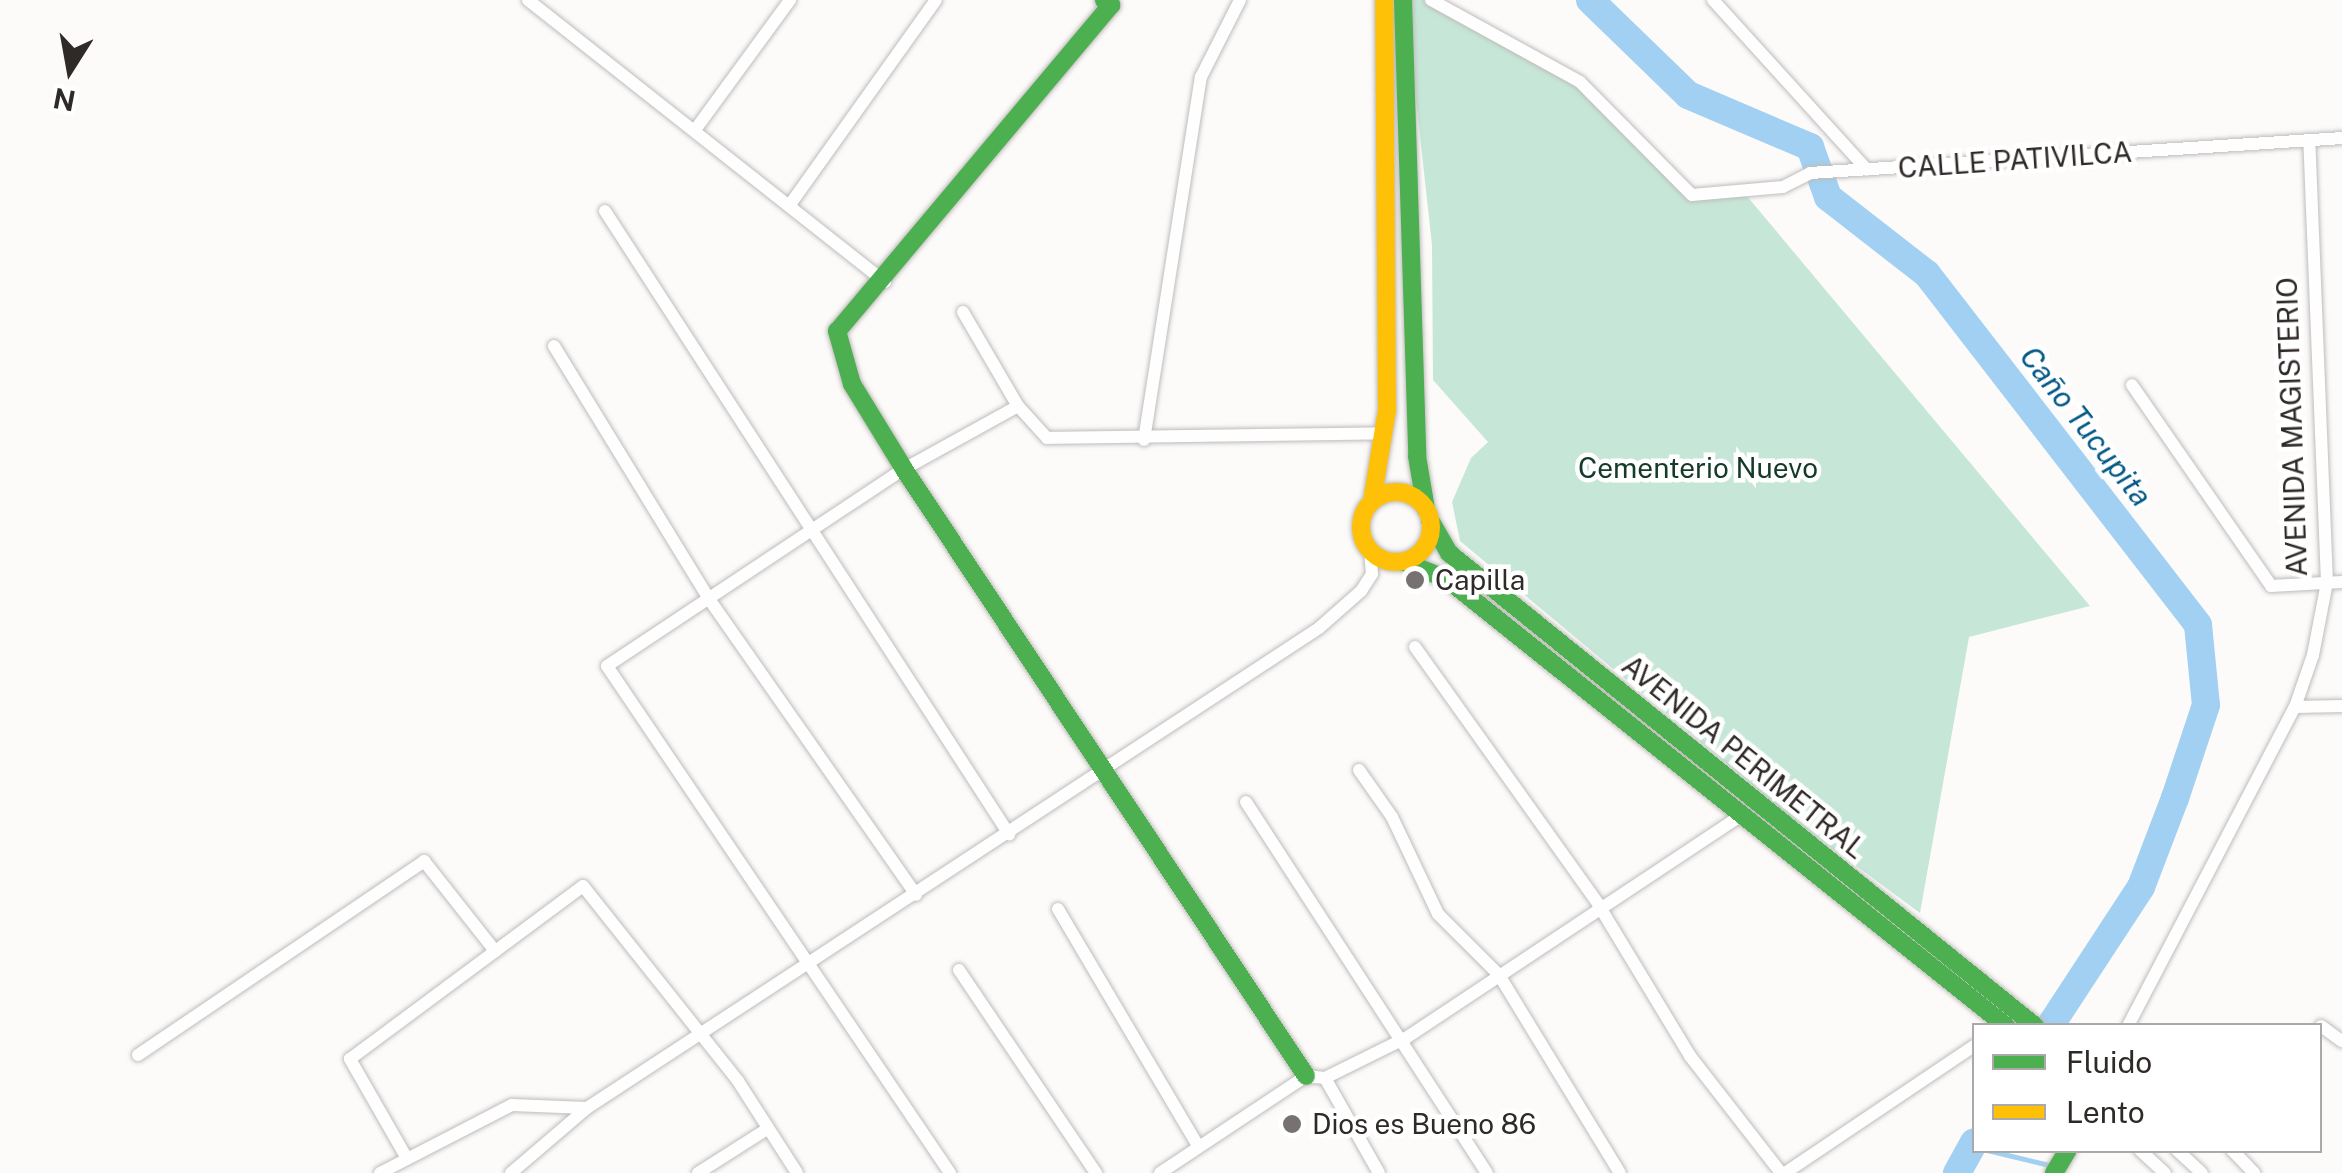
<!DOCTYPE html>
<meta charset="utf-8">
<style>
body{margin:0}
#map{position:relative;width:2342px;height:1173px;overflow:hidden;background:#fcfbfa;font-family:"Public Sans",sans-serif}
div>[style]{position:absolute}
.green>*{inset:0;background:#c6e7d7}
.stream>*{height:5px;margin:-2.5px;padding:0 2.5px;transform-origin:2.5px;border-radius:2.5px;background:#a1d0f2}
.river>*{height:28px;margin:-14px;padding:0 14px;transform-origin:14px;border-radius:14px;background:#a1d0f2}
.roads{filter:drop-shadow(0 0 2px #bfbcba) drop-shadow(0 0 2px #bfbcba)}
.street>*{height:12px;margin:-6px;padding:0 6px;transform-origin:6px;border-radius:6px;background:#fffefe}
.fast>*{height:18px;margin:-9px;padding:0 9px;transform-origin:9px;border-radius:9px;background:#4caf50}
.slow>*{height:18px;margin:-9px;padding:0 9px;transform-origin:9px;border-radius:9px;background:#ffc107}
.slow>.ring{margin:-9px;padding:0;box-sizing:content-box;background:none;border:18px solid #ffc107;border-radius:50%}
.dots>*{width:28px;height:28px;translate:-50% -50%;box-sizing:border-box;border:5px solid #fff;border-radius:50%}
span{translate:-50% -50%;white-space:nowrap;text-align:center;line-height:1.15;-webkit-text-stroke:9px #fff;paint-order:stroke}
.street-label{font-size:28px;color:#2f2927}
.park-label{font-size:28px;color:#143a2a}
.poi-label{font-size:28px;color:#2f2927}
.left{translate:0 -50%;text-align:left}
.water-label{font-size:30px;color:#035886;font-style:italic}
.legend{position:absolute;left:1972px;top:1023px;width:350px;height:130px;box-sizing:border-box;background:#fff;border:2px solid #aca9a9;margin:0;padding:12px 18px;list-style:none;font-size:30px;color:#2f2927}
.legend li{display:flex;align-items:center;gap:20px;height:50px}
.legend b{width:50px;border:2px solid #aca9a9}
.north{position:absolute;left:20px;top:20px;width:100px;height:100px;-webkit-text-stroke:8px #fff;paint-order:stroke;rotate:191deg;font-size:28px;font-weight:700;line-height:40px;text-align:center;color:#2f2927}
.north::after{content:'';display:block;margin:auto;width:35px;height:45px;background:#2f2927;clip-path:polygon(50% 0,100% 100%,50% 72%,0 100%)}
</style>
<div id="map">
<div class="green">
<div style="clip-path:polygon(1405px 0,1431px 0,1580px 82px,1692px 194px,1741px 189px,2090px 606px,1969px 637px,1920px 913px,1798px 823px,1460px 541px,1452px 502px,1471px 458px,1488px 442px,1433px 380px,1432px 245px)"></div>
</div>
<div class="stream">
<div style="left:1972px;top:1147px;width:2px;rotate:27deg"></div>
<div style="left:1987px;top:1150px;width:68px;rotate:13.6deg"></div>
</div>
<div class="river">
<div style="left:1590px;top:0;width:136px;rotate:44.1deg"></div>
<div style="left:1688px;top:95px;width:133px;rotate:23.1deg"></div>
<div style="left:1810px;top:147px;width:53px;rotate:70.2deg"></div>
<div style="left:1828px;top:197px;width:125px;rotate:37.9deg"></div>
<div style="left:1927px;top:274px;width:443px;rotate:52.3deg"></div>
<div style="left:2198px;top:625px;width:80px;rotate:84.3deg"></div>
<div style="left:2206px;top:705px;width:98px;rotate:108.4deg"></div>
<div style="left:2175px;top:798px;width:95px;rotate:110.9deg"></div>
<div style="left:2141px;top:887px;width:166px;rotate:123.2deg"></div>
<div style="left:1957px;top:1173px;width:35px;rotate:-61deg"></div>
</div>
<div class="roads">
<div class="street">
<div style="left:528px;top:0;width:455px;rotate:38.3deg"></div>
<div style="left:1431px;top:0;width:170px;rotate:28.8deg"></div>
<div style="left:1580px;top:82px;width:159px;rotate:45.3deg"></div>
<div style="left:1692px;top:195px;width:91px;rotate:-5deg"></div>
<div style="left:1783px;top:187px;width:30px;rotate:-27deg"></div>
<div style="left:1810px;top:173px;width:533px;rotate:-3.76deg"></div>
<div style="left:1713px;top:0;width:229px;rotate:47.8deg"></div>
<div style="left:695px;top:130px;width:161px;rotate:-53.8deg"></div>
<div style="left:789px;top:206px;width:253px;rotate:-54.5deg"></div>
<div style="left:605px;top:211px;width:743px;rotate:57.04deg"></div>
<div style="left:963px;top:312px;width:109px;rotate:59.7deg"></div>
<div style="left:1018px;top:406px;width:43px;rotate:47.8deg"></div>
<div style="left:1047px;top:438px;width:338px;rotate:-0.8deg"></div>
<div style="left:554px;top:346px;width:297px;rotate:58.5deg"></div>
<div style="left:709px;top:599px;width:361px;rotate:55deg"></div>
<div style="left:2132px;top:385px;width:244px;rotate:55.3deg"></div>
<div style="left:2271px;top:586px;width:71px;rotate:-3.2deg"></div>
<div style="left:1144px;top:440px;width:367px;rotate:-81.1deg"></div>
<div style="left:1201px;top:77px;width:86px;rotate:-63.1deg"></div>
<div style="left:1415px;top:647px;width:315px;rotate:54.5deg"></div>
<div style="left:1598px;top:904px;width:178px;rotate:58.8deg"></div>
<div style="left:1690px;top:1056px;width:148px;rotate:52.1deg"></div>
<div style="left:2295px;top:707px;width:47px;rotate:-1.2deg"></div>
<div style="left:1359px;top:770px;width:57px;rotate:54.9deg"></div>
<div style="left:1392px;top:817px;width:107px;rotate:64.6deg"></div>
<div style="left:1438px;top:914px;width:86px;rotate:45deg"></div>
<div style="left:1499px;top:975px;width:232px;rotate:58.6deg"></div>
<div style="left:1246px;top:802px;width:442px;rotate:57deg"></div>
<div style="left:1058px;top:909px;width:275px;rotate:59.4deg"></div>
<div style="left:959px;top:970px;width:245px;rotate:56deg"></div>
<div style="left:2128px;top:1026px;width:360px;rotate:-62.4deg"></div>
<div style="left:2295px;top:707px;width:55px;rotate:-70.9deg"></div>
<div style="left:2313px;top:655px;width:74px;rotate:-79.1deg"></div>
<div style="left:2327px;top:582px;width:441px;rotate:-92.3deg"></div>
<div style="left:2321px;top:1026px;width:26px;rotate:36deg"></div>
<div style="left:138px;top:1055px;width:346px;rotate:-34.1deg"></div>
<div style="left:424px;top:861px;width:115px;rotate:51.7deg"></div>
<div style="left:1325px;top:1078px;width:109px;rotate:60.4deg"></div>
<div style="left:587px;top:1108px;width:875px;rotate:-33.25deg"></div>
<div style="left:1319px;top:628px;width:56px;rotate:-41.4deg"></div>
<div style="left:1361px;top:591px;width:20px;rotate:-57deg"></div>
<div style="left:1372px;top:574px;width:24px;rotate:-95deg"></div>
<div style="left:2140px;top:1150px;width:34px;rotate:43deg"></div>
<div style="left:2177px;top:1150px;width:34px;rotate:43deg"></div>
<div style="left:2232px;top:1150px;width:32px;rotate:46deg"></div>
<div style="left:405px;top:1155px;width:111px;rotate:-119.8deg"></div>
<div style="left:350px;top:1059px;width:290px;rotate:-36.6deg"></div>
<div style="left:583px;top:886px;width:249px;rotate:51.5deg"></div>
<div style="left:738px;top:1081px;width:109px;rotate:57.3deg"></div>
<div style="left:380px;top:1173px;width:148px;rotate:-27.3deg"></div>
<div style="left:512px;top:1105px;width:75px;rotate:2.3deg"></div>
<div style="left:587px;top:1108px;width:100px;rotate:139.5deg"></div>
<div style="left:698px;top:1173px;width:82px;rotate:-32.5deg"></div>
<div style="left:950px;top:1173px;width:612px;rotate:-124.08deg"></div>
<div style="left:607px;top:666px;width:356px;rotate:-33.6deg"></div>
<div style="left:904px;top:469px;width:130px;rotate:-28.9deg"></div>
<div style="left:1160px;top:1173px;width:175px;rotate:-33.6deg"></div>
<div style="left:1306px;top:1076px;width:19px;rotate:6deg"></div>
<div style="left:1325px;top:1078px;width:90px;rotate:-26.3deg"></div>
<div style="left:1406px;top:1038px;width:403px;rotate:-33.6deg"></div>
<div style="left:1785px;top:1173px;width:228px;rotate:-33.9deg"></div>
</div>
<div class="fast">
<div style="left:1104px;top:0;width:9px;rotate:36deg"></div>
<div style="left:1111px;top:5px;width:426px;rotate:130deg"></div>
<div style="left:837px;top:331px;width:55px;rotate:74.2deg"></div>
<div style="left:852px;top:384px;width:100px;rotate:58.5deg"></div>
<div style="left:904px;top:469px;width:728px;rotate:56.48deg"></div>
<div style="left:1403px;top:0;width:456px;rotate:88.2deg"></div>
<div style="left:1417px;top:456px;width:54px;rotate:80.4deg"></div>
<div style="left:1430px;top:520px;width:38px;rotate:60deg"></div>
<div style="left:1449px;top:553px;width:753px;rotate:38.91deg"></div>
<div style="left:1404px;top:562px;width:46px;rotate:21.6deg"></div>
<div style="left:1447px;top:579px;width:716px;rotate:38.65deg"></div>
<div style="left:2054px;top:1173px;width:27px;rotate:-59deg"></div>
</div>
<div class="slow">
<div class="ring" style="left:1361px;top:492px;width:52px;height:52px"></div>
<div style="left:1372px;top:501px;width:92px;rotate:-80.6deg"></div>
<div style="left:1387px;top:410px;width:410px;rotate:-90.4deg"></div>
</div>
</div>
<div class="dots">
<div style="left:1415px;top:580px;background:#777271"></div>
<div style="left:1292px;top:1124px;background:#777271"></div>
</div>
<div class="street-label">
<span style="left:2015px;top:160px;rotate:-4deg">CALLE PATIVILCA</span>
<span style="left:2292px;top:427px;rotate:-92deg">AVENIDA MAGISTERIO</span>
<span style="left:1744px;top:757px;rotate:39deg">AVENIDA PERIMETRAL</span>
</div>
<div class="park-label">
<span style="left:1698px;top:468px">Cementerio Nuevo</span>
</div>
<div class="poi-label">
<span class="left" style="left:1435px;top:580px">Capilla</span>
<span class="left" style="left:1312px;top:1124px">Dios es Bueno 86</span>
</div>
<div class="water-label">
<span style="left:2086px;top:426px;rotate:52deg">Caño Tucupita</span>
</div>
<ul class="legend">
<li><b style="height:12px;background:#4caf50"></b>Fluido</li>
<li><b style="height:12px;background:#ffc107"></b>Lento</li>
</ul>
<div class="north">N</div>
</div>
